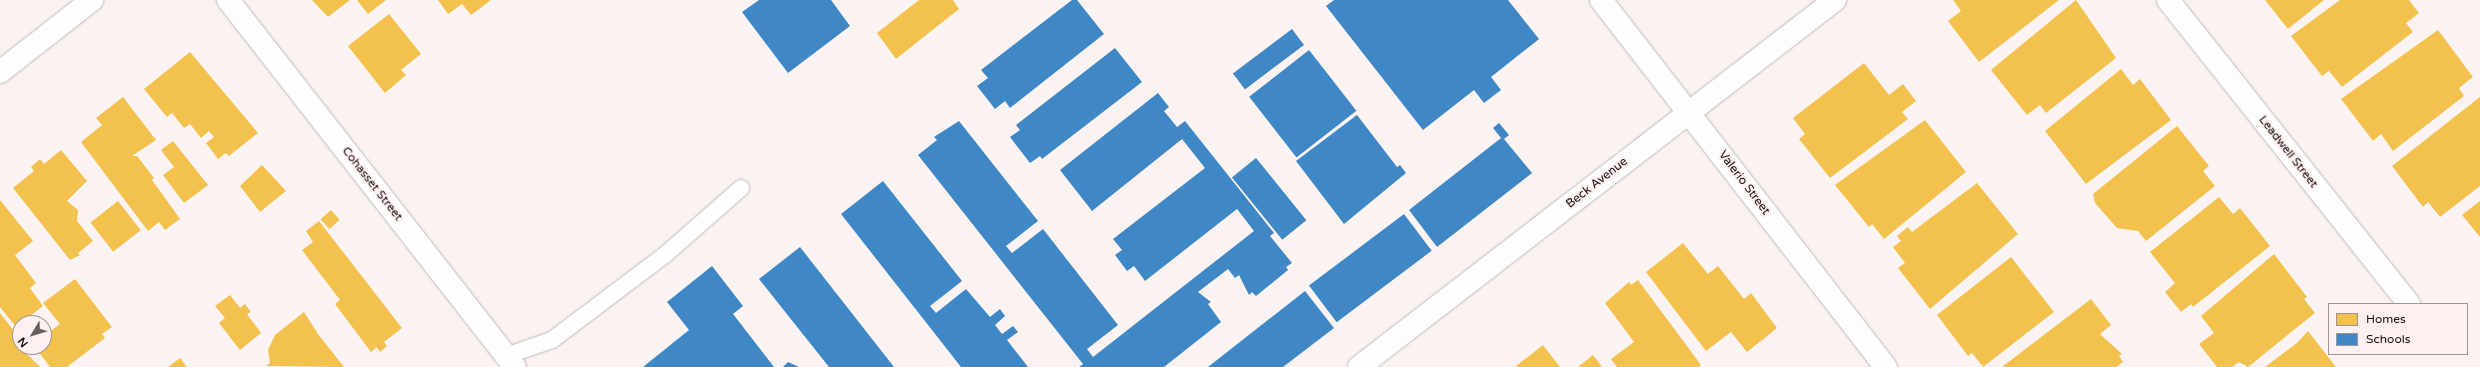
<!DOCTYPE html>
<style>
body{margin:0}
#map{position:relative;width:2480px;height:367px;overflow:hidden;background:#faf3f2;font-family:"Varela Round",sans-serif}
div>[style]{position:absolute}
.homes>*{inset:0;background:#f2c14e;transform-origin:0 0}
.schools>*{inset:0;background:#3f88c5;transform-origin:0 0}
.roads{filter:drop-shadow(0 0 1px #c1bbbb) drop-shadow(0 0 1px #c1bbbb)}
.lane>*{height:16px;margin:-8px;padding:0 8px;transform-origin:8px;border-radius:8px;background:#fefdfd}
.street>*{height:22px;margin:-11px;padding:0 11px;transform-origin:11px;border-radius:11px;background:#fefdfd}
span{translate:-50% -50%;white-space:nowrap;text-align:center;line-height:1.15;-webkit-text-stroke:4px #fef0ef;paint-order:stroke}
.street-label{font-size:12px;color:#15100f}
.legend{position:absolute;left:2328px;top:303px;width:140px;height:52px;box-sizing:border-box;background:#fef0ef;border:1px solid #a19695;margin:0;padding:5px 7px;list-style:none;font-size:12px;color:#15100f}
.legend li{display:flex;align-items:center;gap:8px;height:20px}
.legend b{width:20px;border:1px solid #a19695}
.north{position:absolute;left:12px;top:315px;width:40px;height:40px;box-sizing:border-box;background:#fef0ef;border:1px solid #a19695;border-radius:50%;rotate:232deg;font-size:11px;font-weight:700;line-height:16px;text-align:center;color:#15100f}
.north::after{content:'';display:block;margin:auto;width:14px;height:18px;background:#655f5e;clip-path:polygon(50% 0,100% 100%,50% 72%,0 100%)}
</style>
<div id="map">
<div class="homes">
<div style="clip-path:polygon(312px 0,350px 0,328px 17px)"></div>
<div style="clip-path:polygon(357px 0,386px 0,368px 14px)"></div>
<div style="clip-path:polygon(438px 0,491px 0,471px 15px,462px 4px,448px 14px)"></div>
<div style="clip-path:polygon(919px 0,953px 0,959px 9px,896px 59px,877px 33px)"></div>
<div style="clip-path:polygon(1953px 0,2059px 0,1979px 62px,1948px 21px,1961px 11px)"></div>
<div style="clip-path:polygon(2076px 0,2116px 58px,2046px 113px,2040px 105px,2027px 115px,1991px 70px)"></div>
<div style="clip-path:polygon(2265px 0,2324px 0,2288px 29px)"></div>
<div style="clip-path:polygon(2340px 0,2409px 0,2419px 13px,2406px 23px,2413px 32px,2342px 87px,2329px 71px,2322px 76px,2291px 36px)"></div>
<div style="clip-path:polygon(389px 14px,421px 54px,401px 70px,406px 75px,385px 93px,348px 46px)"></div>
<div style="clip-path:polygon(2438px 30px,2473px 77px,2459px 88px,2464px 96px,2393px 151px,2381px 134px,2373px 141px,2341px 99px)"></div>
<div style="clip-path:polygon(190px 52px,258px 133px,229px 156px,226px 153px,218px 159px,206px 143px,214px 137px,209px 131px,201px 138px,190px 124px,184px 128px,172px 113px,167px 117px,144px 89px)"></div>
<div style="clip-path:polygon(1864px 63px,1889px 95px,1903px 84px,1916px 101px,1902px 112px,1908px 119px,1830px 178px,1799px 139px,1805px 134px,1793px 118px)"></div>
<div style="clip-path:polygon(2121px 69px,2133px 85px,2140px 79px,2171px 120px,2086px 184px,2045px 131px)"></div>
<div style="clip-path:polygon(123px 97px,156px 140px,132px 156px,137px 156px,154px 178px,152px 180px,180px 219px,165px 230px,159px 222px,148px 231px,81px 142px,102px 125px,96px 118px)"></div>
<div style="clip-path:polygon(2480px 97px,2480px 186px,2440px 217px,2428px 202px,2423px 207px,2392px 166px)"></div>
<div style="clip-path:polygon(1925px 120px,1966px 172px,1884px 239px,1872px 224px,1869px 227px,1835px 185px)"></div>
<div style="clip-path:polygon(2177px 126px,2209px 166px,2203px 171px,2215px 186px,2146px 241px,2138px 231px,2117px 228px,2095px 203px,2093px 194px)"></div>
<div style="clip-path:polygon(173px 141px,208px 185px,184px 203px,163px 175px,174px 167px,161px 150px)"></div>
<div style="clip-path:polygon(61px 150px,87px 181px,67px 201px,78px 210px,77px 221px,93px 241px,78px 253px,80px 255px,70px 260px,13px 188px,34px 171px,31px 167px,40px 159px,44px 164px)"></div>
<div style="clip-path:polygon(262px 165px,286px 191px,260px 212px,240px 186px)"></div>
<div style="clip-path:polygon(1977px 183px,2018px 234px,1930px 309px,1898px 268px,1905px 263px,1893px 247px,1901px 241px,1897px 236px,1908px 227px,1912px 232px)"></div>
<div style="clip-path:polygon(2219px 197px,2233px 214px,2240px 208px,2270px 246px,2193px 307px,2191px 304px,2181px 312px,2165px 292px,2175px 283px,2150px 252px)"></div>
<div style="clip-path:polygon(0 200px,33px 241px,15px 255px,36px 283px,30px 288px,43px 306px,16px 327px,0 307px)"></div>
<div style="left:118px;top:201px;width:37px;height:35px;rotate:52deg"></div>
<div style="clip-path:polygon(2480px 201px,2480px 237px,2462px 215px)"></div>
<div style="left:331px;top:210px;width:13px;height:14px;rotate:48deg"></div>
<div style="clip-path:polygon(319px 221px,402px 328px,384px 342px,387px 346px,380px 352px,377px 347px,371px 352px,335px 304px,340px 300px,302px 250px,313px 242px,306px 231px)"></div>
<div style="clip-path:polygon(1683px 243px,1708px 274px,1718px 266px,1744px 299px,1751px 293px,1777px 328px,1747px 352px,1731px 332px,1706px 351px,1646px 272px)"></div>
<div style="clip-path:polygon(2274px 254px,2307px 297px,2304px 299px,2315px 313px,2248px 367px,2239px 362px,2232px 367px,2217px 367px,2199px 344px,2214px 333px,2201px 316px)"></div>
<div style="clip-path:polygon(2011px 257px,2054px 312px,1983px 367px,1972px 353px,1968px 356px,1937px 315px)"></div>
<div style="clip-path:polygon(75px 279px,112px 327px,102px 334px,105px 338px,67px 367px,50px 367px,35px 347px,44px 347px,44px 336px,60px 324px,43px 303px)"></div>
<div style="clip-path:polygon(1638px 280px,1701px 365px,1699px 367px,1617px 367px,1611px 359px,1634px 342px,1605px 303px,1629px 282px,1631px 285px)"></div>
<div style="clip-path:polygon(230px 295px,240px 308px,245px 304px,251px 312px,247px 314px,261px 333px,240px 350px,219px 323px,225px 318px,215px 306px)"></div>
<div style="clip-path:polygon(2091px 299px,2111px 325px,2100px 334px,2122px 354px,2119px 356px,2123px 362px,2116px 367px,2002px 367px)"></div>
<div style="clip-path:polygon(304px 312px,318px 334px,344px 367px,266px 366px,270px 363px,268px 350px,275px 335px)"></div>
<div style="clip-path:polygon(0 313px,14px 331px,20px 347px,40px 367px,0 367px)"></div>
<div style="clip-path:polygon(2308px 331px,2336px 367px,2265px 367px,2297px 343px)"></div>
<div style="clip-path:polygon(1543px 345px,1560px 367px,1515px 367px)"></div>
<div style="clip-path:polygon(1593px 355px,1602px 367px,1578px 367px)"></div>
<div style="clip-path:polygon(180px 358px,187px 367px,168px 367px)"></div>
</div>
<div class="schools">
<div style="clip-path:polygon(759px 0,831px 0,850px 26px,788px 73px,742px 12px)"></div>
<div style="clip-path:polygon(1072px 0,1077px 0,1104px 34px,1010px 108px,1005px 101px,995px 109px,977px 86px,988px 78px,981px 70px)"></div>
<div style="clip-path:polygon(1334px 0,1508px 0,1539px 39px,1491px 77px,1501px 90px,1484px 103px,1474px 90px,1423px 130px,1326px 6px)"></div>
<div style="left:1292px;top:29px;width:20px;height:74px;rotate:53deg"></div>
<div style="clip-path:polygon(1115px 48px,1142px 82px,1042px 159px,1040px 156px,1030px 163px,1010px 137px,1020px 130px,1016px 125px)"></div>
<div style="left:1309px;top:50px;width:77px;height:76px;rotate:52deg"></div>
<div style="clip-path:polygon(1158px 93px,1169px 107px,1164px 111px,1177px 127px,1185px 121px,1274px 233px,1270px 236px,1292px 263px,1286px 267px,1288px 270px,1256px 296px,1252px 292px,1249px 295px,1239px 275px,1235px 278px,1228px 269px,1198px 292px,1211px 302px,1208px 304px,1221px 322px,1164px 367px,1079px 367px,1083px 364px,918px 155px,937px 140px,934px 137px,959px 121px,1038px 221px,1006px 246px,1012px 253px,1043px 229px,1118px 325px,1087px 349px,1093px 357px,1254px 231px,1237px 209px,1145px 281px,1134px 266px,1127px 271px,1115px 255px,1122px 250px,1113px 239px,1205px 168px,1182px 139px,1092px 211px,1060px 170px)"></div>
<div style="clip-path:polygon(1357px 115px,1397px 167px,1400px 165px,1406px 173px,1344px 224px,1296px 161px)"></div>
<div style="clip-path:polygon(1499px 123px,1509px 135px,1504px 139px,1532px 173px,1437px 247px,1409px 210px,1501px 138px,1493px 128px)"></div>
<div style="left:1256px;top:158px;width:80px;height:31px;rotate:51deg"></div>
<div style="clip-path:polygon(883px 181px,962px 281px,930px 306px,936px 313px,966px 289px,990px 317px,1000px 309px,1005px 316px,995px 325px,1002px 334px,1013px 326px,1018px 332px,1007px 340px,1028px 367px,961px 367px,841px 214px)"></div>
<div style="left:1404px;top:214px;width:46px;height:119px;rotate:53deg"></div>
<div style="clip-path:polygon(800px 247px,894px 367px,829px 367px,759px 279px)"></div>
<div style="clip-path:polygon(712px 266px,743px 306px,733px 314px,774px 367px,643px 367px,689px 330px,667px 302px)"></div>
<div style="clip-path:polygon(1305px 291px,1334px 328px,1283px 367px,1208px 367px)"></div>
<div style="clip-path:polygon(788px 362px,799px 367px,783px 367px)"></div>
</div>
<div class="roads">
<div class="lane">
<div style="left:506px;top:356px;width:49px;rotate:-19.2deg"></div>
<div style="left:552px;top:340px;width:143px;rotate:-37deg"></div>
<div style="left:666px;top:254px;width:100px;rotate:-41.3deg"></div>
</div>
<div class="street">
<div style="left:228px;top:0;width:466px;rotate:52deg"></div>
<div style="left:1601px;top:0;width:465px;rotate:52.2deg"></div>
<div style="left:2168px;top:0;width:388px;rotate:51.6deg"></div>
<div style="left:0;top:72px;width:117px;rotate:-38deg"></div>
<div style="left:1359px;top:367px;width:601px;rotate:-37.63deg"></div>
</div>
</div>
<div class="street-label">
<span style="left:2288px;top:152px;rotate:52deg">Leadwell Street</span>
<span style="left:1597px;top:183px;rotate:-38deg">Beck Avenue</span>
<span style="left:1744px;top:183px;rotate:53deg">Valerio Street</span>
<span style="left:372px;top:184px;rotate:52deg">Cohasset Street</span>
</div>
<ul class="legend">
<li><b style="height:11px;background:#f2c14e"></b>Homes</li>
<li><b style="height:11px;background:#3f88c5"></b>Schools</li>
</ul>
<div class="north">N</div>
</div>
